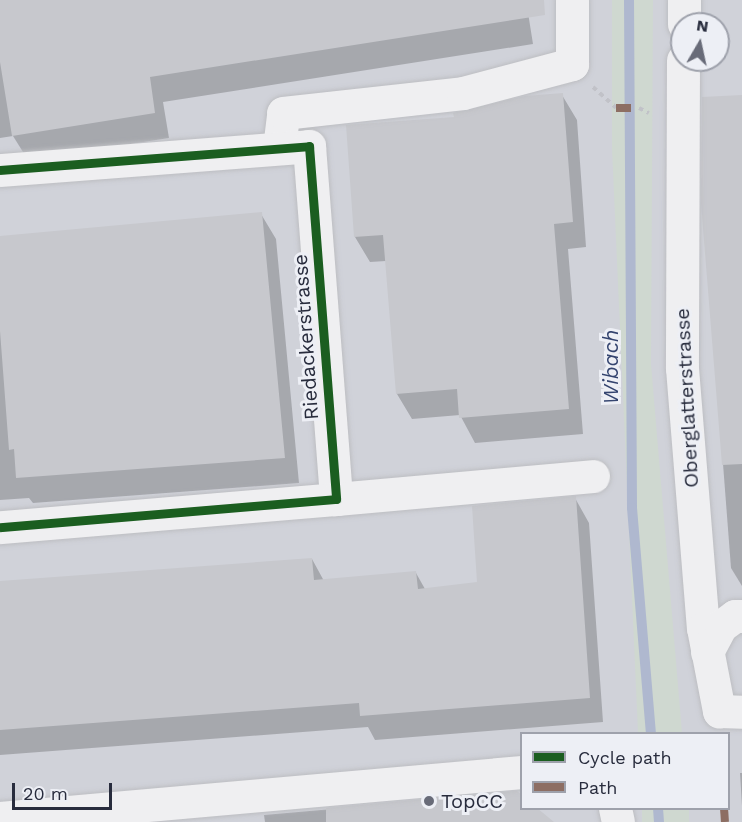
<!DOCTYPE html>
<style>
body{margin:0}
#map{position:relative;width:742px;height:822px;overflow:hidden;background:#e0e1e5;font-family:"Work Sans",sans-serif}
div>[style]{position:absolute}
.built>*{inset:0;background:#d0d2d9}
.green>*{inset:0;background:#cfd8d0;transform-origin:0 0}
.shadow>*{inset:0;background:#0003}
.stream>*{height:10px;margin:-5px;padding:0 5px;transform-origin:5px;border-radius:5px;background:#afb8cf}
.building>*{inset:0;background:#c7c8cd}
.path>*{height:4px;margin-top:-2px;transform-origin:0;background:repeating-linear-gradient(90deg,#c1c2c8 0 4.5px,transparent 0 9px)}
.roads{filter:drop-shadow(0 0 2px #bdbec2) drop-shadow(0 0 2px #bdbec2)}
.minor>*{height:33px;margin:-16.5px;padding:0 16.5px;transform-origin:16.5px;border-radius:16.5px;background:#efeff1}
.quiet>*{height:8px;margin-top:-4px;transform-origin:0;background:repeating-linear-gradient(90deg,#8d6e63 0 15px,transparent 0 23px)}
.cycleway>*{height:9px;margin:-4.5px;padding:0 4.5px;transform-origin:4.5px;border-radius:4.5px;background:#1b5e20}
.dots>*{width:16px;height:16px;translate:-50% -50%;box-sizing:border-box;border:3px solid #edeff5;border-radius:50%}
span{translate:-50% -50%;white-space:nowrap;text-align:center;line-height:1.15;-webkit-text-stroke:6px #edeff5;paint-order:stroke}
.street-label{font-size:20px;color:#282c3d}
.poi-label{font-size:20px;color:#282c3d}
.left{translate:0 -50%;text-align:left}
.water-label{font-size:21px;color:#34446f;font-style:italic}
.legend{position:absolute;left:520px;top:732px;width:210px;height:78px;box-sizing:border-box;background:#edeff5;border:2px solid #9ea1ab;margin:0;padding:8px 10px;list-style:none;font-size:18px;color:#282c3d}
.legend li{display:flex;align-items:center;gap:12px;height:30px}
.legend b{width:30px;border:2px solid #9ea1ab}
.north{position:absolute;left:670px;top:12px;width:60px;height:60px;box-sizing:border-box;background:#edeff5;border:2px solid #9ea1ab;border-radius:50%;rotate:9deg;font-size:16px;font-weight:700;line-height:24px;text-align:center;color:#282c3d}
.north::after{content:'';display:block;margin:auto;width:21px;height:27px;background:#686b78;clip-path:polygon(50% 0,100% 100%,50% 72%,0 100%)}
.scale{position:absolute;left:12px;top:783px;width:100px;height:27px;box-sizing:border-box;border:3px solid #282c3d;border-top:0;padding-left:8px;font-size:18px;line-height:21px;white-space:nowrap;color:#282c3d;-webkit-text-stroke:4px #edeff5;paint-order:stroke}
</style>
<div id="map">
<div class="built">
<div style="clip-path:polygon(evenodd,0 0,742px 0,742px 822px,0 822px,0 0,682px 24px,718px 24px,718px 60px,682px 60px,682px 24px,0 0,522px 734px,728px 734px,728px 808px,522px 808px,522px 734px)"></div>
</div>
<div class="green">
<div style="clip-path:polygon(612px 0,653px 0,651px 364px,682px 733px,638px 733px,612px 149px)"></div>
<div style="left:642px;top:809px;width:47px;height:13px"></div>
</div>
<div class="shadow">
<div style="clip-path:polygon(0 0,526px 0,533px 44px,163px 102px,169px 138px,28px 160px,13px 136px,0 138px)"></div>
<div style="clip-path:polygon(562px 95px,577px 120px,586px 247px,568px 249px,583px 434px,475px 443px,460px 415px,412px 419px,397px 394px,386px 261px,370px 262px,355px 237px,348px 126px,455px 118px)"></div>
<div style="clip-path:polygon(742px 96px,742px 586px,731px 568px,703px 203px)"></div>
<div style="clip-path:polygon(261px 214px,276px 239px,299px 483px,33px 503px,29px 498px,0 500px,0 237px)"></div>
<div style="clip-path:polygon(575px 498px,589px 523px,603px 722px,375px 740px,368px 727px,0 755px,0 583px,312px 559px,324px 581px,416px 573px,425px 589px,479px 584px)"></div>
<div style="clip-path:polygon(740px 773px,742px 773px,742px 806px)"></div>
<div style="clip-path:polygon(516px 793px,522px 808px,548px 822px,265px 822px,264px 815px)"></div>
</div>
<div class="stream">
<div style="left:629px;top:0;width:508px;rotate:89.66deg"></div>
<div style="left:632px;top:508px;width:227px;rotate:85.2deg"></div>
<div style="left:658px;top:808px;width:14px;rotate:86deg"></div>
</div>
<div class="building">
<div style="clip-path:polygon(0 0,544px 0,545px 15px,150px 77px,155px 113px,12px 136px,0 62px)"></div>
<div style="clip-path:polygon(563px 93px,573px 222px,554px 224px,569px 409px,459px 418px,457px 389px,396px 394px,383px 235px,354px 237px,346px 125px,454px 117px,453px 113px,525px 96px)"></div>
<div style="clip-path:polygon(742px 95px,742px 464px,722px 465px,701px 203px,702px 97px)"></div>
<div style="clip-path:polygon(262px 212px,285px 458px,16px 478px,14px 449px,9px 450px,0 331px,0 236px)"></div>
<div style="clip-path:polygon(576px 496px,590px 698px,360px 716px,359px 703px,0 730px,0 581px,312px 558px,314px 580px,416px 571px,418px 589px,477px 582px,472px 506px)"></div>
<div style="clip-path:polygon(517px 791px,522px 795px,522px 808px,537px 808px,554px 822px,326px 822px,326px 808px)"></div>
</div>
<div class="path">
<div style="left:593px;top:87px;width:31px;rotate:42deg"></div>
<div style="left:639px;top:108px;width:11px;rotate:27deg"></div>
</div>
<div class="roads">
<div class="minor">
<div style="left:684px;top:24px;width:24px;rotate:-90deg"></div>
<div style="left:683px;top:60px;width:308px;rotate:90.2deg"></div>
<div style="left:682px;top:368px;width:261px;rotate:85.4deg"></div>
<div style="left:703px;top:628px;width:85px;rotate:79.1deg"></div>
<div style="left:719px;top:711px;width:23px;rotate:2deg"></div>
<div style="left:279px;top:148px;width:35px;rotate:-83deg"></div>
<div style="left:283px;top:113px;width:181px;rotate:-6.3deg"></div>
<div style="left:463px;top:93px;width:113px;rotate:-14.9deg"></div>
<div style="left:572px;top:64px;width:64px;rotate:-90deg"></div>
<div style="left:0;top:170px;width:310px;rotate:-4.4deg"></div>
<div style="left:309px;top:146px;width:354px;rotate:85.6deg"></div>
<div style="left:336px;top:499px;width:337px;rotate:175.2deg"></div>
<div style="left:336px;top:499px;width:258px;rotate:-5.1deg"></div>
<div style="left:707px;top:652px;width:30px;rotate:-62deg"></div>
<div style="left:721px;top:626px;width:17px;rotate:-36deg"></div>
<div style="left:735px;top:616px;width:7px"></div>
<div style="left:615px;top:808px;width:14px;rotate:78deg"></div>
<div style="left:0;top:818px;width:524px;rotate:-5.04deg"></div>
</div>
</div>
<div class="quiet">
<div style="left:616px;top:108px;width:23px"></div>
<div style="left:724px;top:808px;width:14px;rotate:86deg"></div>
</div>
<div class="cycleway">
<div style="left:0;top:170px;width:310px;rotate:-4.4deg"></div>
<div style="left:309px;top:146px;width:354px;rotate:85.6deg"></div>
<div style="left:336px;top:499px;width:337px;rotate:175.2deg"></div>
</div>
<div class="dots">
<div style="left:429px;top:801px;background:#686b78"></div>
</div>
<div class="street-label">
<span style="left:306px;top:337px;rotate:-94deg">Riedackerstrasse</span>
<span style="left:687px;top:398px;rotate:-93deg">Oberglatterstrasse</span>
</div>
<div class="poi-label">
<span class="left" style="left:441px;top:801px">TopCC</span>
</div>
<div class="water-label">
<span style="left:611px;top:367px;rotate:-90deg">Wibach</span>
</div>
<ul class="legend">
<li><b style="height:8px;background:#1b5e20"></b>Cycle path</li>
<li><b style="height:8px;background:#8d6e63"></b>Path</li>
</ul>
<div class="north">N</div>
<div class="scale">20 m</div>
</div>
